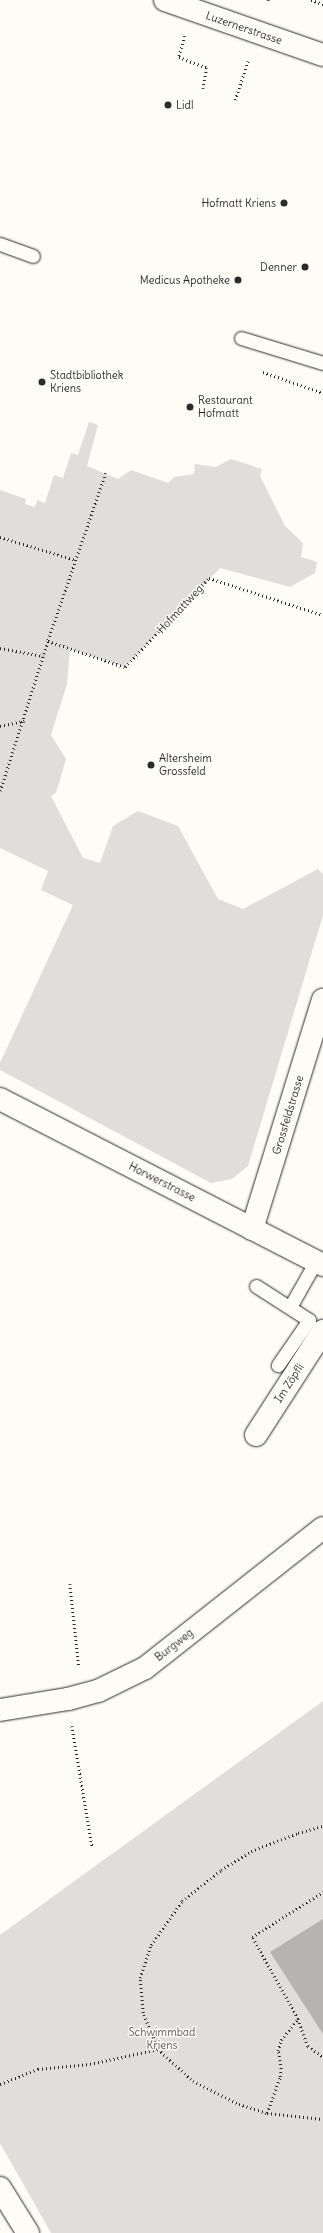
<!DOCTYPE html>
<meta charset="utf-8">
<style>
body{margin:0}
#map{position:relative;width:323px;height:2233px;overflow:hidden;background:#fdfcf7;font-family:Delius,sans-serif}
div>[style]{position:absolute}
.green>*{inset:0;background:#dfdeda}
.water>*{inset:0;background:#b5b4b1}
.path>*{height:2.5px;margin-top:-1.25px;transform-origin:0;background:repeating-linear-gradient(90deg,#2b2b2b 0 1px,transparent 0 4px)}
.roads{filter:drop-shadow(0 0 1px #2b2b2b) drop-shadow(0 0 1px #2b2b2b)}
.service>*{height:13px;margin:-6.5px;padding:0 6.5px;transform-origin:6.5px;border-radius:6.5px;background:#fdfcf7}
.minor>*{height:22px;margin:-11px;padding:0 11px;transform-origin:11px;border-radius:11px;background:#fdfcf7}
.tertiary>*{height:22px;margin:-11px;padding:0 11px;transform-origin:11px;border-radius:11px;background:#fdfcf7}
.primary>*{height:22px;margin:-11px;padding:0 11px;transform-origin:11px;border-radius:11px;background:#fdfcf7}
.dots>*{width:11px;height:11px;translate:-50% -50%;box-sizing:border-box;border:2px solid #fdfcf7;border-radius:50%}
span{translate:-50% -50%;white-space:nowrap;text-align:center;line-height:1.15;-webkit-text-stroke:3px #fdfcf7;paint-order:stroke}
.street-label{font-size:11px;color:#2b2b2b}
.poi-label{font-size:11px;color:#2b2b2b}
.left{translate:0 -50%;text-align:left}
.right{translate:-100% -50%;text-align:right}
.park-label{font-size:11px;color:#585857}
</style>
<div id="map">
<div class="green">
<div style="clip-path:polygon(89px 422px,98px 425px,87px 466px,118px 479px,131px 470px,168px 483px,174px 477px,194px 474px,195px 464px,216px 467px,231px 459px,262px 469px,260px 476px,285px 526px,303px 543px,301px 557px,317px 562px,315px 573px,290px 587px,220px 568px,125px 667px,70px 649px,67px 684px,51px 735px,66px 759px,56px 793px,51px 796px,83px 858px,100px 863px,113px 826px,138px 811px,178px 826px,218px 899px,243px 909px,318px 869px,323px 874px,323px 915px,248px 1166px,232px 1179px,211px 1183px,0 1070px,0 1063px,73px 905px,41px 890px,48px 871px,0 848px,0 490px,26px 499px,25px 504px,35px 507px,37px 500px,45px 503px,54px 475px,63px 478px,71px 453px,78px 455px)"></div>
<div style="clip-path:polygon(323px 1701px,323px 2233px,51px 2233px,0 2143px,0 1935px)"></div>
</div>
<div class="water">
<div style="clip-path:polygon(323px 1919px,323px 2034px,270px 1952px)"></div>
</div>
<div class="path">
<div style="left:311px;top:0;width:13px;rotate:18deg"></div>
<div style="left:268px;top:1px;width:1px;rotate:-90deg"></div>
<div style="left:185px;top:36px;width:22px;rotate:106deg"></div>
<div style="left:179px;top:57px;width:30px;rotate:21deg"></div>
<div style="left:207px;top:68px;width:21px;rotate:101deg"></div>
<div style="left:235px;top:100px;width:41px;rotate:-71.6deg"></div>
<div style="left:263px;top:372px;width:64px;rotate:19.3deg"></div>
<div style="left:106px;top:473px;width:178px;rotate:109deg"></div>
<div style="left:48px;top:641px;width:81px;rotate:18.7deg"></div>
<div style="left:125px;top:667px;width:122px;rotate:-46.7deg"></div>
<div style="left:209px;top:578px;width:120px;rotate:18deg"></div>
<div style="left:0;top:537px;width:79px;rotate:16.8deg"></div>
<div style="left:0;top:648px;width:44px;rotate:10.5deg"></div>
<div style="left:0;top:726px;width:25px;rotate:-12deg"></div>
<div style="left:0;top:791px;width:157px;rotate:-72.3deg"></div>
<div style="left:70px;top:1584px;width:83px;rotate:83.8deg"></div>
<div style="left:72px;top:1726px;width:122px;rotate:80.5deg"></div>
<div style="left:298px;top:2019px;width:29px;rotate:70deg"></div>
<div style="left:308px;top:2046px;width:19px;rotate:36deg"></div>
<div style="left:158px;top:2049px;width:39px;rotate:-113deg"></div>
<div style="left:143px;top:2013px;width:35px;rotate:-95deg"></div>
<div style="left:140px;top:1978px;width:35px;rotate:-72deg"></div>
<div style="left:151px;top:1945px;width:54px;rotate:-54.8deg"></div>
<div style="left:182px;top:1901px;width:50px;rotate:-38.5deg"></div>
<div style="left:221px;top:1870px;width:36px;rotate:-32deg"></div>
<div style="left:251px;top:1851px;width:50px;rotate:-21deg"></div>
<div style="left:298px;top:1833px;width:26px;rotate:-16deg"></div>
<div style="left:0;top:2084px;width:41px;rotate:-21.5deg"></div>
<div style="left:38px;top:2069px;width:52px;rotate:-5.5deg"></div>
<div style="left:90px;top:2064px;width:70px;rotate:-12.4deg"></div>
<div style="left:158px;top:2049px;width:47px;rotate:42.4deg"></div>
<div style="left:193px;top:2081px;width:51px;rotate:26.6deg"></div>
<div style="left:239px;top:2104px;width:29px;rotate:18deg"></div>
<div style="left:267px;top:2113px;width:56px;rotate:6.1deg"></div>
<div style="left:267px;top:2113px;width:38px;rotate:-70deg"></div>
<div style="left:280px;top:2077px;width:8px;rotate:-83deg"></div>
<div style="left:281px;top:2069px;width:18px;rotate:-99deg"></div>
<div style="left:278px;top:2051px;width:11px;rotate:-75deg"></div>
<div style="left:281px;top:2040px;width:27px;rotate:-51deg"></div>
<div style="left:298px;top:2019px;width:94px;rotate:-119.3deg"></div>
<div style="left:252px;top:1937px;width:84px;rotate:-32.4deg"></div>
</div>
<div class="roads">
<div class="service">
<div style="left:0;top:244px;width:35px;rotate:20deg"></div>
<div style="left:241px;top:338px;width:86px;rotate:17deg"></div>
<div style="left:256px;top:1286px;width:63px;rotate:32.7deg"></div>
<div style="left:309px;top:1320px;width:55px;rotate:124.6deg"></div>
<div style="left:290px;top:1307px;width:53px;rotate:-60.5deg"></div>
</div>
<div class="minor">
<div style="left:252px;top:1229px;width:240px;rotate:-72.8deg"></div>
<div style="left:256px;top:1435px;width:124px;rotate:-57.2deg"></div>
<div style="left:0;top:1710px;width:69px;rotate:-9.2deg"></div>
<div style="left:68px;top:1699px;width:31px;rotate:-15deg"></div>
<div style="left:98px;top:1691px;width:52px;rotate:-26.1deg"></div>
<div style="left:145px;top:1668px;width:226px;rotate:-38.2deg"></div>
<div style="left:0;top:2188px;width:53px;rotate:58.1deg"></div>
</div>
<div class="tertiary">
<div style="left:0;top:1099px;width:363px;rotate:27.2deg"></div>
</div>
<div class="primary">
<div style="left:165px;top:0;width:167px;rotate:19.2deg"></div>
</div>
</div>
<div class="dots">
<div style="left:168px;top:105px;background:#2b2b2b"></div>
<div style="left:284px;top:203px;background:#2b2b2b"></div>
<div style="left:305px;top:267px;background:#2b2b2b"></div>
<div style="left:238px;top:280px;background:#2b2b2b"></div>
<div style="left:42px;top:382px;background:#2b2b2b"></div>
<div style="left:190px;top:407px;background:#2b2b2b"></div>
<div style="left:151px;top:765px;background:#2b2b2b"></div>
</div>
<div class="street-label">
<span style="left:244px;top:28px;rotate:19deg">Luzernerstrasse</span>
<span style="left:180px;top:609px;rotate:-47deg">Hofmattweg</span>
<span style="left:288px;top:1115px;rotate:-73deg">Grossfeldstrasse</span>
<span style="left:162px;top:1182px;rotate:27deg">Horwerstrasse</span>
<span style="left:289px;top:1383px;rotate:-57deg">Im Zöpfli</span>
<span style="left:174px;top:1645px;rotate:-38deg">Burgweg</span>
</div>
<div class="poi-label">
<span class="left" style="left:176px;top:105px">Lidl</span>
<span class="right" style="left:276px;top:203px">Hofmatt Kriens</span>
<span class="right" style="left:297px;top:267px">Denner</span>
<span class="right" style="left:230px;top:280px">Medicus Apotheke</span>
<span class="left" style="left:50px;top:382px">Stadtbibliothek<br>Kriens</span>
<span class="left" style="left:198px;top:407px">Restaurant<br>Hofmatt</span>
<span class="left" style="left:159px;top:765px">Altersheim<br>Grossfeld</span>
</div>
<div class="park-label">
<span style="left:162px;top:2039px">Schwimmbad<br>Kriens</span>
</div>
</div>
